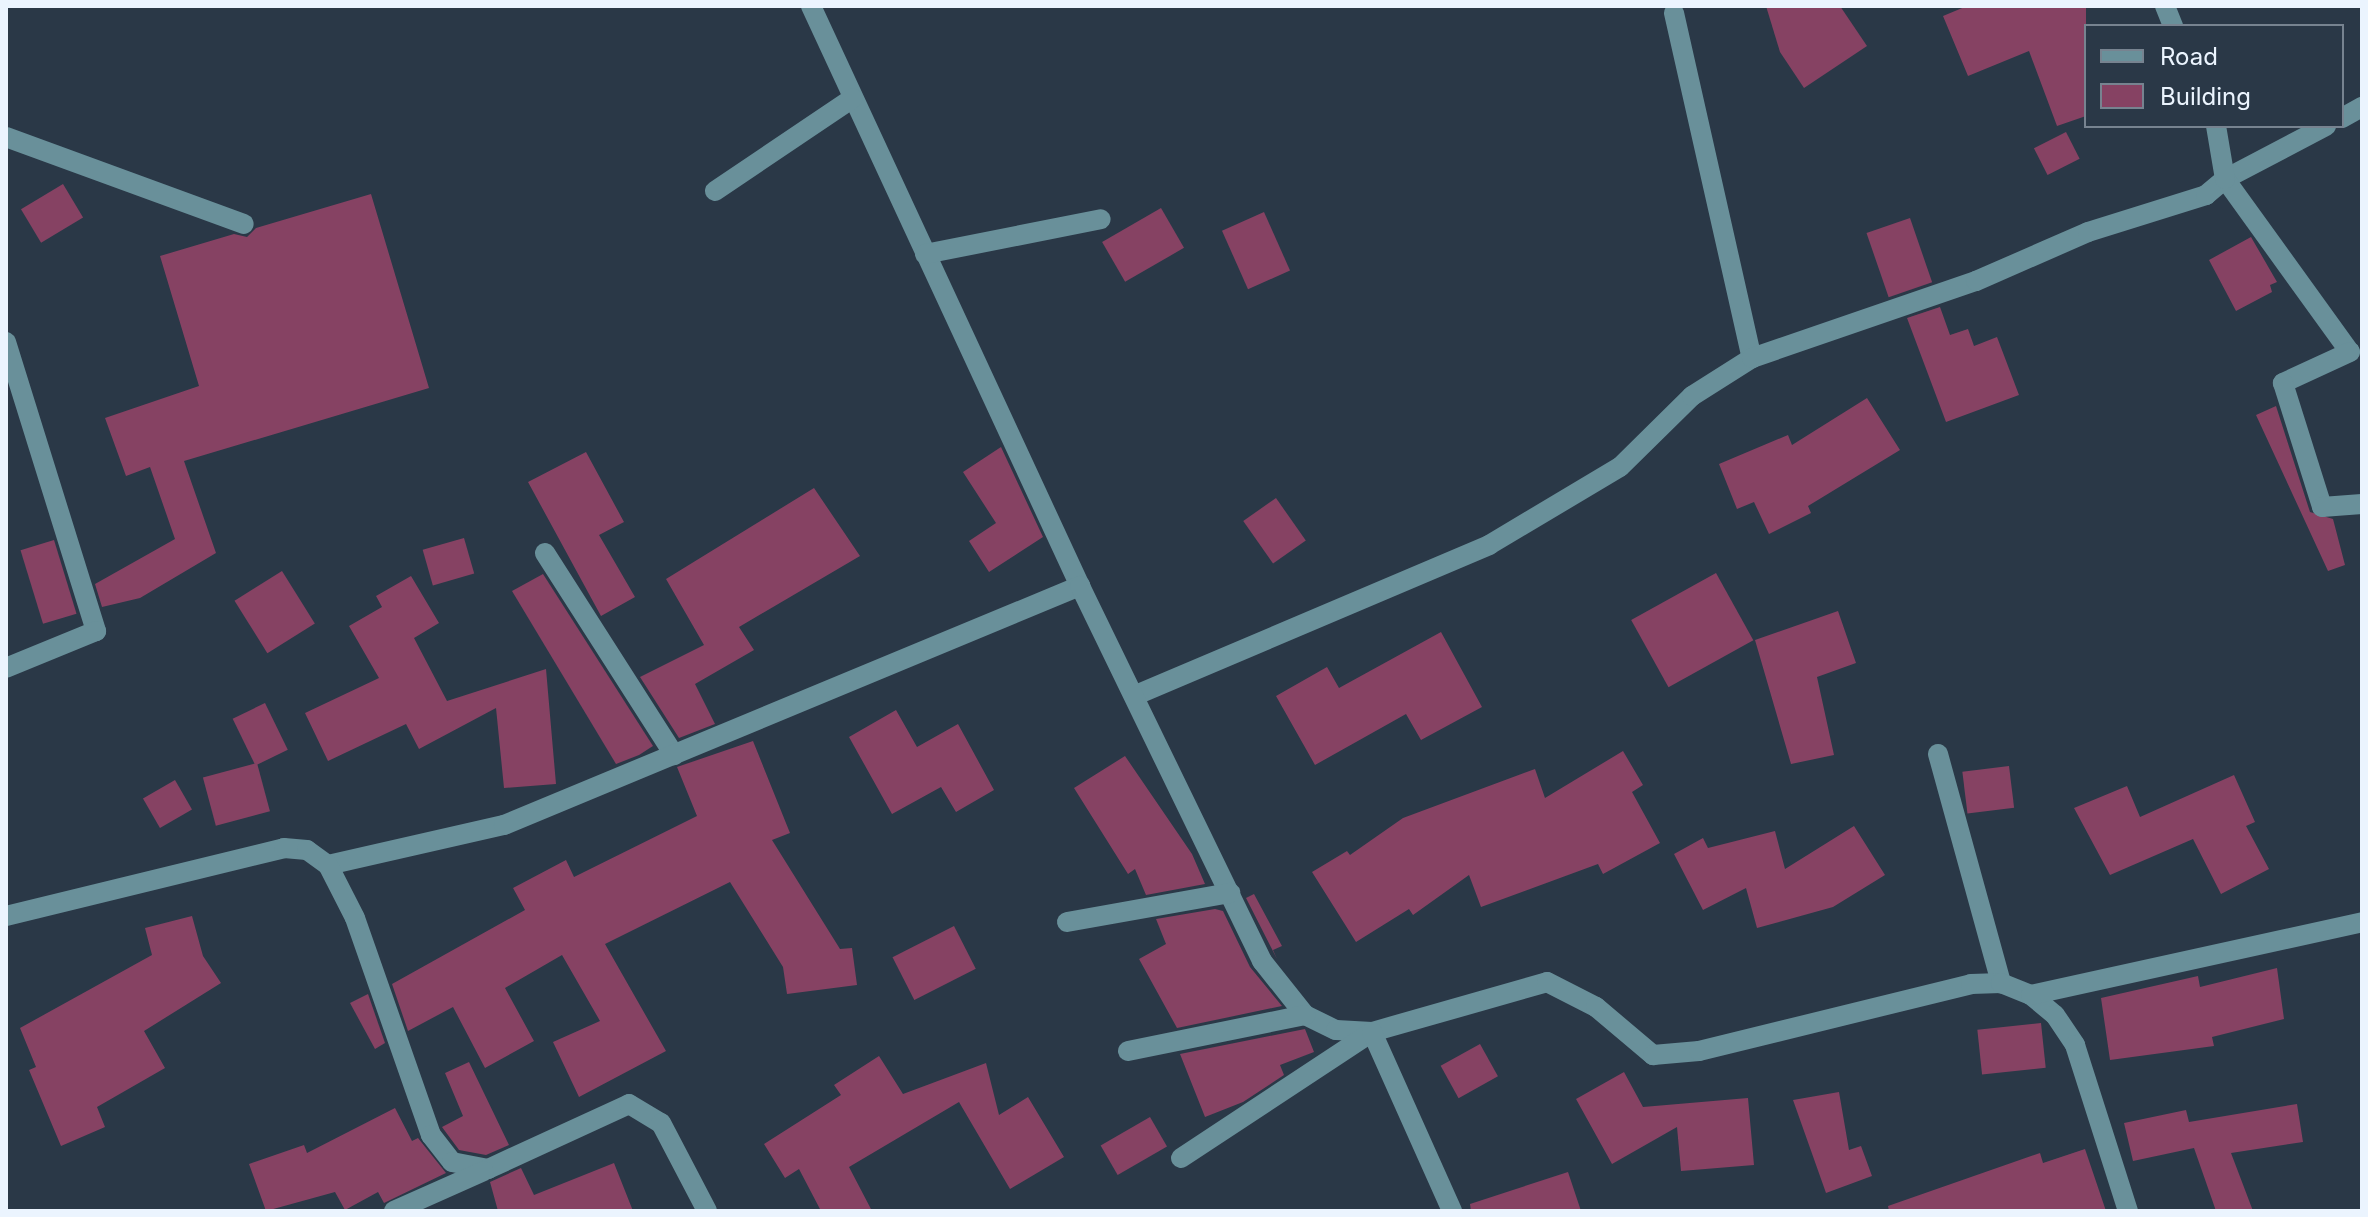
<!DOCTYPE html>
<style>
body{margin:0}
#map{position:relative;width:2368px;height:1217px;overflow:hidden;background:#2a3847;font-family:Inter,sans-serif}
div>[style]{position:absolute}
.building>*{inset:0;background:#864263;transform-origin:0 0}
.minor>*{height:20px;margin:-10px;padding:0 10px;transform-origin:10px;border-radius:10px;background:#69909a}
span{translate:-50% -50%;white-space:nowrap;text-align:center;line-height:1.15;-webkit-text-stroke:6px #2a3847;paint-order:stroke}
.frame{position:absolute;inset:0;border:8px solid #ebf4fe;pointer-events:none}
.legend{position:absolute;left:2084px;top:24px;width:260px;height:104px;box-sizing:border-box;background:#2a3847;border:2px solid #778390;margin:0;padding:10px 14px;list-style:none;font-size:24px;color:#ebf4fe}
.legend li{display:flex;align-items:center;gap:16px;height:40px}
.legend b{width:40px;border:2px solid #778390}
</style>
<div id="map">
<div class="building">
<div style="clip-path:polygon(1766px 6px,1840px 6px,1867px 46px,1804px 88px,1780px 52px)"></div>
<div style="clip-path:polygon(1967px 6px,2086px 6px,2086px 116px,2057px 126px,2029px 51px,1968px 76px,1943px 16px)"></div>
<div style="left:2066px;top:132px;width:30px;height:36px;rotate:63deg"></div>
<div style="left:63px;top:184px;width:39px;height:49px;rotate:59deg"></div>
<div style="clip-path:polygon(371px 194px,429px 388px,184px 461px,216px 553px,140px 598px,102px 607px,95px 584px,175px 539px,150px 467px,126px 476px,105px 418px,199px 386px,160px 256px,234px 234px,247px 237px,256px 228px)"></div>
<div style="left:1161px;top:208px;width:46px;height:68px;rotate:60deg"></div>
<div style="left:1264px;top:212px;width:64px;height:46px;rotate:66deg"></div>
<div style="left:1910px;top:218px;width:68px;height:46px;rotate:71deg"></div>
<div style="clip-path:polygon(2251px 237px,2277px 282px,2270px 285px,2272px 292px,2236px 311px,2209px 260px)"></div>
<div style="clip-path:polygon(1940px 307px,1950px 335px,1968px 329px,1974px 346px,1997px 337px,2019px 395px,1946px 422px,1907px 318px)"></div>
<div style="clip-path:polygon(1867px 398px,1900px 450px,1808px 506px,1811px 513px,1769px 534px,1754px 502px,1737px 509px,1719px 464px,1788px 435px,1792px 445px)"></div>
<div style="clip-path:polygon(2276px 406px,2310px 512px,2333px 519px,2345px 565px,2328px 571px,2256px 415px)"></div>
<div style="clip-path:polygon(1001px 447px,1043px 537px,989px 572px,969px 541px,996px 523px,963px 472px)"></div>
<div style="clip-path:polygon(586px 452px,624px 522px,599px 535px,635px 597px,601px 616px,528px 482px)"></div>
<div style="clip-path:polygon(814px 488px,860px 556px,739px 627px,754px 650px,695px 684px,715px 724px,679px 738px,640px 677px,704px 645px,666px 579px)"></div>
<div style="left:1276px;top:498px;width:52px;height:40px;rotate:55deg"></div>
<div style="left:464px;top:538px;width:37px;height:43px;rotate:74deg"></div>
<div style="left:54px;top:540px;width:77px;height:35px;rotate:73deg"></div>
<div style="left:282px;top:571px;width:62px;height:56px;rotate:58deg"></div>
<div style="left:1716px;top:573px;width:77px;height:97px;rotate:61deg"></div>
<div style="clip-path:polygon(543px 574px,653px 746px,639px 755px,616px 764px,512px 591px)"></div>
<div style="clip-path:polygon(411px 576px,439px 623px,414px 638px,447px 701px,546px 669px,556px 784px,504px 788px,496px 708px,419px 749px,406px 724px,328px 761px,305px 713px,379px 678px,349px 626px,382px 607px,376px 596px)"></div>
<div style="clip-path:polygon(1838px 611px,1856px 663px,1817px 677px,1834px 755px,1791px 764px,1755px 640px)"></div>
<div style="clip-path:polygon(1441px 632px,1482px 707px,1421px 740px,1406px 714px,1315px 765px,1276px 696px,1327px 667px,1339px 688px)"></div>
<div style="left:265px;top:703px;width:52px;height:36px;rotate:64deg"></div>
<div style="clip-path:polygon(896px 710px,917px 747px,958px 724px,994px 790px,956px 812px,941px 787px,892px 814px,849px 737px)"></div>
<div style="clip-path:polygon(753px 741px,790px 833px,772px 840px,840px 949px,852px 948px,857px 985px,787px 994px,783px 967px,730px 882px,605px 944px,666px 1051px,579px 1097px,553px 1042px,600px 1021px,562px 955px,505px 988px,534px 1041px,485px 1068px,453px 1007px,408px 1031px,392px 984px,525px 910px,513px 888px,566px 860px,574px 877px,697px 816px,677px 767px)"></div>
<div style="clip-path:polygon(1623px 751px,1643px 785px,1632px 792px,1660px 843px,1603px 874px,1598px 864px,1481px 907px,1469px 875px,1413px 915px,1409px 909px,1356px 942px,1312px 872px,1347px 851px,1350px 855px,1403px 818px,1535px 769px,1545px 798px)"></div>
<div style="clip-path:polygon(1125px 756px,1192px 854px,1205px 884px,1146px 895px,1135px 869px,1128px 874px,1074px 788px)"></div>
<div style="left:257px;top:763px;width:50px;height:56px;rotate:75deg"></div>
<div style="left:2009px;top:766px;width:42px;height:47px;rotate:83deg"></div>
<div style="clip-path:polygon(2234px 775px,2255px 822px,2246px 826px,2269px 869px,2221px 894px,2193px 839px,2110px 875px,2074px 808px,2127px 786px,2140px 817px)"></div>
<div style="left:175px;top:780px;width:34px;height:37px;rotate:60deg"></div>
<div style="clip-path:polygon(1854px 826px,1885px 875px,1833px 907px,1757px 928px,1746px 888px,1703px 910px,1674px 854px,1703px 838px,1708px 848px,1775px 831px,1785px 869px)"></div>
<div style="clip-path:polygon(1254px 894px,1282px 946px,1273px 950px,1277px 959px,1246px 898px)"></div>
<div style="clip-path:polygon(1215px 909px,1223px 911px,1250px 967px,1282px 1006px,1177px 1028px,1139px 959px,1166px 944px,1156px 919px)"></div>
<div style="clip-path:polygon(192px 916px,203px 956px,221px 983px,144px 1031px,165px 1068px,97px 1107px,105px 1127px,61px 1146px,29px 1070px,36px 1067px,20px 1028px,152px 955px,145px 928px)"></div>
<div style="left:954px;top:926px;width:48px;height:69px;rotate:63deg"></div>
<div style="clip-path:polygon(2277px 968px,2284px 1019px,2212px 1037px,2214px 1046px,2110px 1060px,2101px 998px,2198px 976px,2200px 987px)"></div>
<div style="clip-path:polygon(368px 994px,385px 1043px,375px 1049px,350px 1003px)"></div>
<div style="left:2041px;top:1023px;width:45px;height:64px;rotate:84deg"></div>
<div style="clip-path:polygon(1305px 1029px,1314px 1052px,1280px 1065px,1284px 1075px,1243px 1102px,1205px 1117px,1180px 1054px)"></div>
<div style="left:1480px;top:1044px;width:37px;height:45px;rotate:61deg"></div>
<div style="clip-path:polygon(879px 1056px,903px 1094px,986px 1063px,999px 1115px,1028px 1097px,1064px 1157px,1010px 1189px,959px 1102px,849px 1167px,872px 1211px,821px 1211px,799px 1169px,785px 1178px,764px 1144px,841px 1095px,834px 1085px)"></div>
<div style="clip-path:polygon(469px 1062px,509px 1145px,486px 1155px,459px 1150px,442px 1127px,463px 1116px,445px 1073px)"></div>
<div style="clip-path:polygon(1624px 1072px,1643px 1107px,1748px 1098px,1754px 1165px,1681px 1171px,1677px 1127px,1612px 1164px,1576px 1099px)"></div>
<div style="clip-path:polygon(1839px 1092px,1849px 1150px,1861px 1146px,1872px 1176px,1826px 1193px,1793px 1100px)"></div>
<div style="clip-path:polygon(2297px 1104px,2303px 1142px,2231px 1153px,2253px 1211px,2216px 1211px,2194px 1148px,2133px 1161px,2124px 1123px,2186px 1110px,2189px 1122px)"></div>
<div style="clip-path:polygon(395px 1108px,412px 1141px,418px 1138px,446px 1173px,384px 1203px,378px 1192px,345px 1210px,335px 1192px,266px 1211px,249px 1164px,304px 1145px,307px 1153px)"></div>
<div style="left:1150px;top:1117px;width:34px;height:57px;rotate:60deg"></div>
<div style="clip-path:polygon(2085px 1149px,2106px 1211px,1889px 1211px,1888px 1206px,2040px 1153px,2043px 1163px)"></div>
<div style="clip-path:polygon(614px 1163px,633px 1211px,498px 1211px,490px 1182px,521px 1168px,534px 1195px)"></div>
<div style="clip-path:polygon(1568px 1172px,1581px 1211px,1471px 1211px,1470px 1204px)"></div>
</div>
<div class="minor">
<div style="left:811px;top:6px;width:639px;rotate:65.12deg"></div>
<div style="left:2165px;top:6px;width:22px;rotate:68deg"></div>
<div style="left:1674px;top:13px;width:354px;rotate:77.3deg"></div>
<div style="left:2342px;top:118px;width:23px;rotate:-29deg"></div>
<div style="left:2326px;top:126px;width:114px;rotate:152.3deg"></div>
<div style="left:2225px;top:179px;width:213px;rotate:54.2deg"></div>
<div style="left:2350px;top:352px;width:74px;rotate:155.2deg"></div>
<div style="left:2283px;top:383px;width:130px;rotate:72.5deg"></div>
<div style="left:2322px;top:507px;width:40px;rotate:-4.3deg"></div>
<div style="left:6px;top:137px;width:253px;rotate:20.1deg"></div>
<div style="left:715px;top:191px;width:166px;rotate:-34deg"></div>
<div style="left:925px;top:254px;width:179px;rotate:-11.2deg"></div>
<div style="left:6px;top:342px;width:303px;rotate:72.7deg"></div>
<div style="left:96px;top:631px;width:97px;rotate:157.7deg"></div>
<div style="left:545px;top:553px;width:240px;rotate:57.4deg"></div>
<div style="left:1136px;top:695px;width:384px;rotate:-23deg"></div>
<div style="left:1489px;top:545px;width:152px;rotate:-30.8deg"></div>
<div style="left:1620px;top:467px;width:101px;rotate:-44.6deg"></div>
<div style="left:1692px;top:396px;width:71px;rotate:-32.3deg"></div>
<div style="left:1752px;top:358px;width:237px;rotate:-19deg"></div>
<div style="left:1976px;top:281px;width:122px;rotate:-23.6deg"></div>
<div style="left:2088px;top:232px;width:124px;rotate:-17.4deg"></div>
<div style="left:2206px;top:195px;width:25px;rotate:-40deg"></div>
<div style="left:2225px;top:179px;width:54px;rotate:-99.6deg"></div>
<div style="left:1938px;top:754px;width:238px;rotate:74.6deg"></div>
<div style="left:328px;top:865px;width:180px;rotate:-12.8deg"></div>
<div style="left:504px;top:825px;width:624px;rotate:-22.54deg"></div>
<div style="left:1080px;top:586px;width:417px;rotate:64.1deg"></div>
<div style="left:1262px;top:961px;width:69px;rotate:51.5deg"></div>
<div style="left:1305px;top:1015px;width:34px;rotate:26deg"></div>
<div style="left:1336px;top:1030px;width:36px;rotate:3deg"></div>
<div style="left:1372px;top:1032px;width:182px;rotate:-15.9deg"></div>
<div style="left:1547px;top:982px;width:55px;rotate:27deg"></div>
<div style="left:1596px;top:1007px;width:75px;rotate:40.1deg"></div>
<div style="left:1653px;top:1055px;width:46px;rotate:-5deg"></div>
<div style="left:1699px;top:1051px;width:280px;rotate:-13.8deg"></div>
<div style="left:1971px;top:984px;width:30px;rotate:-2deg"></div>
<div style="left:2001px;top:983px;width:32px;rotate:22deg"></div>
<div style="left:2031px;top:995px;width:31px;rotate:40deg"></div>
<div style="left:2055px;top:1015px;width:36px;rotate:56deg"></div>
<div style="left:2075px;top:1045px;width:174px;rotate:72.3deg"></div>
<div style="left:6px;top:916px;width:286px;rotate:-13.7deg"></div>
<div style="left:284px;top:848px;width:23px;rotate:5deg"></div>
<div style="left:307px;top:850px;width:26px;rotate:36deg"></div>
<div style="left:328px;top:865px;width:59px;rotate:63deg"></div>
<div style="left:355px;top:918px;width:230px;rotate:70.7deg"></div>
<div style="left:431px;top:1135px;width:34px;rotate:52deg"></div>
<div style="left:452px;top:1162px;width:37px;rotate:11deg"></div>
<div style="left:488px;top:1169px;width:155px;rotate:-24.7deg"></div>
<div style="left:629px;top:1104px;width:37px;rotate:31deg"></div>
<div style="left:661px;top:1123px;width:99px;rotate:62.4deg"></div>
<div style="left:1067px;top:922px;width:166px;rotate:-10.1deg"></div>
<div style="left:2031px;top:995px;width:339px;rotate:-12.4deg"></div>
<div style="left:1128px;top:1051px;width:181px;rotate:-11.5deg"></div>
<div style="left:1181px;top:1158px;width:229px;rotate:-33.4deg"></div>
<div style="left:1372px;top:1032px;width:196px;rotate:65.9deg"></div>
<div style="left:394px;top:1211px;width:98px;rotate:-24deg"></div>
</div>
<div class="frame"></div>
<ul class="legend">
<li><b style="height:10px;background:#69909a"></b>Road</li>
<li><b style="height:22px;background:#864263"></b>Building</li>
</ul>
</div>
